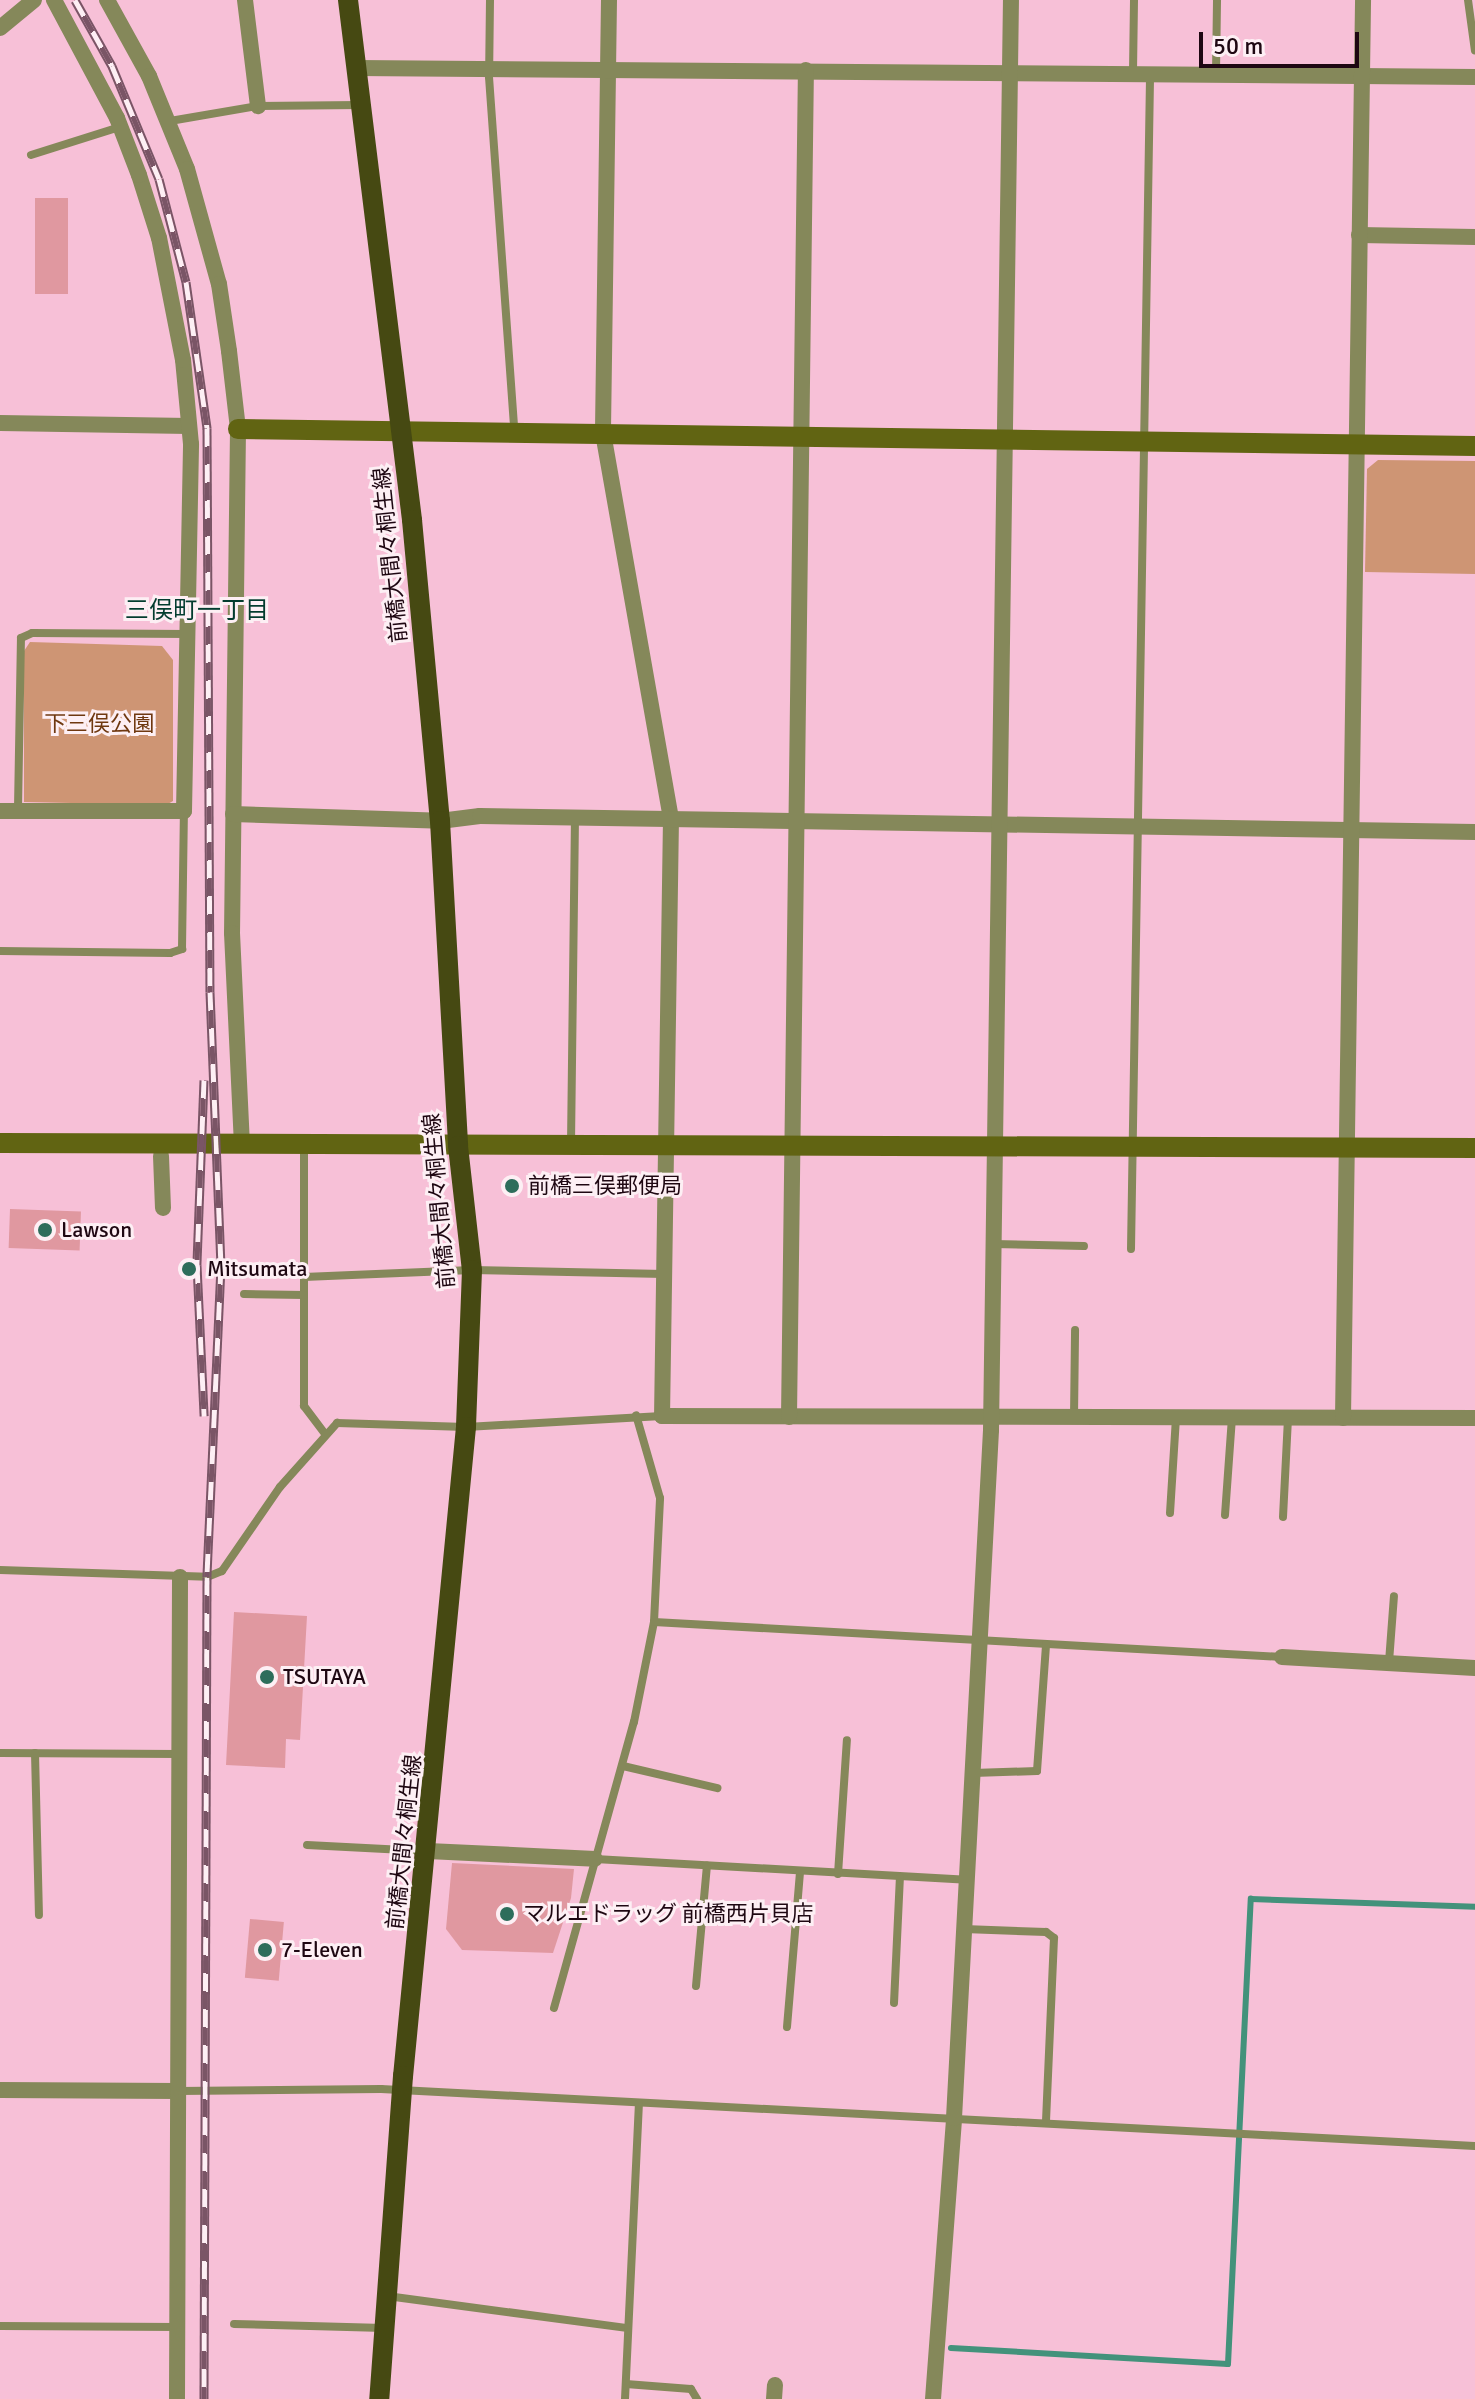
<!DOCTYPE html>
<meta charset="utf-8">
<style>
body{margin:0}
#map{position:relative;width:1475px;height:2399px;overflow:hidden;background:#f7c0d7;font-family:Signika,"Noto Sans JP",sans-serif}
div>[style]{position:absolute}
.green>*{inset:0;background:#ce9574}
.stream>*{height:6px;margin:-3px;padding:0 3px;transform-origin:3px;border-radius:3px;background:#43927b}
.building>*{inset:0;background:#e098a0;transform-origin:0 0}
.lane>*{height:8px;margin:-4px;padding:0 4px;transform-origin:4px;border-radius:4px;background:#85885a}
.street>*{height:16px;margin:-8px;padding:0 8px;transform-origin:8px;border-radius:8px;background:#85885a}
.secondary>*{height:20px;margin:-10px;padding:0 10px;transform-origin:10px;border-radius:10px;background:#616412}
.primary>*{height:20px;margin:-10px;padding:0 10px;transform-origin:10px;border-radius:10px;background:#464912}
.rail>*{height:9px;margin-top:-4.5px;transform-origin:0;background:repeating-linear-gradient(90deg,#fdeff4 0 18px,#7a5566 0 36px);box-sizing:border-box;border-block:2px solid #7a5566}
.dots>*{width:22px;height:22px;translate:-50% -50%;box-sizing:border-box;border:4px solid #fdeff4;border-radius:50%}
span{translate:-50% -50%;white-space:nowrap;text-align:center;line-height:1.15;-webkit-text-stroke:6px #fdeff4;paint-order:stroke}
.street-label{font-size:22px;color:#1e0712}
.park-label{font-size:22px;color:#6f3810}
.poi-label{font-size:22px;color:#1e0712}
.left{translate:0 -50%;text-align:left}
.neighbourhood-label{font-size:24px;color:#033c2f}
.scale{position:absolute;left:1199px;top:32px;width:160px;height:36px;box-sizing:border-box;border:4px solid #1e0712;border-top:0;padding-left:10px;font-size:24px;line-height:28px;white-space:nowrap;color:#1e0712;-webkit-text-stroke:6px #fdeff4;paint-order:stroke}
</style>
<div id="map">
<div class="green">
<div style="clip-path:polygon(1378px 460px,1475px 461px,1475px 574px,1365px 572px,1367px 469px)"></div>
<div style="clip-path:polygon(30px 642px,162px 646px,173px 660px,173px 801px,166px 805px,24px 802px,24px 651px)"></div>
</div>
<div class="stream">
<div style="left:951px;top:2348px;width:277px;rotate:3.3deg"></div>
<div style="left:1228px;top:2364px;width:466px;rotate:-87.2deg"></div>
<div style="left:1251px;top:1899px;width:224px;rotate:2deg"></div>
</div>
<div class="building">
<div style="left:35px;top:198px;width:33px;height:96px"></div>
<div style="left:10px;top:1209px;width:71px;height:39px;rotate:2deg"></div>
<div style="clip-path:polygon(234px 1612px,307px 1616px,300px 1740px,286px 1739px,285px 1768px,226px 1765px)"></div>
<div style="clip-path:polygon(452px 1863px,574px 1869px,571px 1898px,553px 1953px,462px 1950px,446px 1929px)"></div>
<div style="left:250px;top:1919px;width:34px;height:59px;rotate:5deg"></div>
</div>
<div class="lane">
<div style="left:490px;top:0;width:77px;rotate:90.7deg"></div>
<div style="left:489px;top:77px;width:354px;rotate:85.9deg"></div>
<div style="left:1468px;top:0;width:51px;rotate:82.2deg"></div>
<div style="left:1133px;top:72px;width:72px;rotate:-89.2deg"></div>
<div style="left:1216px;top:73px;width:73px;rotate:-89.2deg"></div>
<div style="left:170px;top:121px;width:89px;rotate:-9.7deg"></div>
<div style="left:258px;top:106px;width:101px;rotate:-0.6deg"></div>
<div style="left:31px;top:155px;width:93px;rotate:-17.5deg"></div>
<div style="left:18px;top:808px;width:170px;rotate:-89deg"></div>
<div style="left:21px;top:638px;width:12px;rotate:-24deg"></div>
<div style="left:32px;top:633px;width:156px;rotate:0.4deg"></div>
<div style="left:0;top:951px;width:170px;rotate:0.7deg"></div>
<div style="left:170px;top:953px;width:13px;rotate:-18deg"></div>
<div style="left:182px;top:949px;width:138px;rotate:-89.2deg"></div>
<div style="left:571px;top:1144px;width:327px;rotate:-89.3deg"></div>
<div style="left:304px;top:1145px;width:261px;rotate:90deg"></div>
<div style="left:304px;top:1406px;width:34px;rotate:53deg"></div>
<div style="left:993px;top:1244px;width:91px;rotate:1.3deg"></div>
<div style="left:1131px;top:1249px;width:1176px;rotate:-89.07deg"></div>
<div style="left:304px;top:1277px;width:168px;rotate:-2.4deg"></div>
<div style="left:472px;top:1270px;width:192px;rotate:1.2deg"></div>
<div style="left:244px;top:1294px;width:60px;rotate:1deg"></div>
<div style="left:1074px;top:1417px;width:87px;rotate:-89.3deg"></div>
<div style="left:1170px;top:1513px;width:95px;rotate:-86.4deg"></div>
<div style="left:1225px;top:1515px;width:97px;rotate:-85.9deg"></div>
<div style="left:1283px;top:1517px;width:99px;rotate:-87.1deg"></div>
<div style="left:0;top:1570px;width:207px;rotate:1.9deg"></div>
<div style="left:207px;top:1577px;width:16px;rotate:-22deg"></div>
<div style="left:222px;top:1571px;width:102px;rotate:-55.4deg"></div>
<div style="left:280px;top:1487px;width:86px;rotate:-48.3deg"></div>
<div style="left:337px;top:1423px;width:129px;rotate:1.8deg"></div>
<div style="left:466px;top:1427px;width:196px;rotate:-3.2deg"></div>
<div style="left:654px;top:1622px;width:629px;rotate:3.19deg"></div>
<div style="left:1389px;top:1662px;width:66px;rotate:-85.7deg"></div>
<div style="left:0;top:1753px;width:178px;rotate:0.3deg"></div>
<div style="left:35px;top:1753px;width:162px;rotate:88.6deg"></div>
<div style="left:623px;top:1766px;width:97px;rotate:13.2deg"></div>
<div style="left:973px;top:1773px;width:64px;rotate:-1.8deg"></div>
<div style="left:1037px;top:1771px;width:127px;rotate:-85.9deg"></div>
<div style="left:307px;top:1845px;width:117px;rotate:2.9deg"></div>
<div style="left:595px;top:1859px;width:372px;rotate:3.2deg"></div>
<div style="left:838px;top:1874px;width:134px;rotate:-86.2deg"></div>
<div style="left:964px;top:1929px;width:82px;rotate:2.1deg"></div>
<div style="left:1046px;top:1932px;width:10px;rotate:37deg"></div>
<div style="left:1054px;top:1938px;width:185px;rotate:92.5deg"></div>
<div style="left:696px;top:1986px;width:121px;rotate:-84.8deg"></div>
<div style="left:894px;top:2003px;width:126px;rotate:-87.3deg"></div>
<div style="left:554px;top:2008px;width:297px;rotate:-74.4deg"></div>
<div style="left:634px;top:1722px;width:102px;rotate:-78.7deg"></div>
<div style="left:654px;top:1622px;width:124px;rotate:-87.2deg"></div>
<div style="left:660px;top:1498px;width:86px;rotate:-106.1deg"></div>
<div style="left:787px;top:2027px;width:156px;rotate:-85.2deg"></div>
<div style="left:179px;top:2091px;width:202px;rotate:-0.6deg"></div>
<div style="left:381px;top:2089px;width:1095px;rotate:2.98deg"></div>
<div style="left:387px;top:2296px;width:243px;rotate:7.6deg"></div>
<div style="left:234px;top:2324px;width:150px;rotate:1.5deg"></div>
<div style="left:0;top:2326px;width:177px;rotate:0.3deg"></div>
<div style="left:626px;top:2384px;width:65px;rotate:4.4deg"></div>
<div style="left:691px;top:2389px;width:12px;rotate:59deg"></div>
<div style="left:625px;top:2399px;width:296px;rotate:-87.3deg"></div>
</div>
<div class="street">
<div style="left:107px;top:0;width:87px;rotate:61.1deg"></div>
<div style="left:149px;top:76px;width:100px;rotate:67.8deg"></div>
<div style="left:187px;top:169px;width:119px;rotate:74.5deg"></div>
<div style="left:219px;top:284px;width:68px;rotate:81.5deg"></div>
<div style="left:229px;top:351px;width:79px;rotate:83.4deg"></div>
<div style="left:238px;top:429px;width:504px;rotate:90.68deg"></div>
<div style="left:232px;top:933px;width:211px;rotate:87.3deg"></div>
<div style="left:245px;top:0;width:107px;rotate:83deg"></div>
<div style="left:609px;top:0;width:433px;rotate:90.8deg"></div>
<div style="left:603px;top:433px;width:391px;rotate:80deg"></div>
<div style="left:671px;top:818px;width:598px;rotate:90.86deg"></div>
<div style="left:662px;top:1416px;width:813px;rotate:0.14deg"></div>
<div style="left:0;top:28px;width:44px;rotate:-39.5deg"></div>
<div style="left:356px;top:68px;width:1119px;rotate:0.46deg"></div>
<div style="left:1359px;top:235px;width:116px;rotate:1deg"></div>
<div style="left:0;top:423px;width:189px;rotate:0.9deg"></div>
<div style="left:0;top:811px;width:184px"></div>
<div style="left:184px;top:811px;width:367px;rotate:-88.9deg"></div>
<div style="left:191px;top:444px;width:84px;rotate:-95.4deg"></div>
<div style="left:183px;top:360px;width:124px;rotate:-101.1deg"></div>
<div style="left:159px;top:238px;width:66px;rotate:-107.6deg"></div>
<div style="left:139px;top:175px;width:61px;rotate:-111.1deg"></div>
<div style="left:117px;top:118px;width:134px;rotate:-118.1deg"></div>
<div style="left:233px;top:814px;width:207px;rotate:1.9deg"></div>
<div style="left:440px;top:821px;width:40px;rotate:-7.1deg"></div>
<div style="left:480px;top:816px;width:995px;rotate:0.92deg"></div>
<div style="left:161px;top:1156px;width:52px;rotate:87.8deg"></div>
<div style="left:789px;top:1417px;width:1347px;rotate:-89.28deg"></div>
<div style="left:1343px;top:1418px;width:1418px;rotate:-89.19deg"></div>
<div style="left:1282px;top:1657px;width:193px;rotate:3.3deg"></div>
<div style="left:428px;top:1851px;width:167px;rotate:2.7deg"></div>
<div style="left:0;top:2090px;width:178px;rotate:0.3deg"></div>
<div style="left:177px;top:2399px;width:822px;rotate:-89.79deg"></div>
<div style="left:774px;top:2399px;width:14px;rotate:-86deg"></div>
<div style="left:933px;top:2399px;width:282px;rotate:-85.7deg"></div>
<div style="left:954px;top:2118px;width:689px;rotate:-86.92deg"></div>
<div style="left:991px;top:1430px;width:1430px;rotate:-89.2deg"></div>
</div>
<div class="secondary">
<div style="left:238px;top:429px;width:1237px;rotate:0.79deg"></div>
<div style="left:0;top:1143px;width:1475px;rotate:0.19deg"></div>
</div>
<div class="primary">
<div style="left:348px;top:0;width:524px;rotate:82.98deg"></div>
<div style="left:412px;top:520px;width:302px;rotate:84.7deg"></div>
<div style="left:440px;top:821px;width:325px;rotate:86.8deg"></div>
<div style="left:458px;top:1146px;width:125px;rotate:83.6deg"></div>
<div style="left:472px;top:1270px;width:157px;rotate:92.2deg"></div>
<div style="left:466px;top:1427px;width:652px;rotate:95.54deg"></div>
<div style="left:403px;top:2076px;width:324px;rotate:94.2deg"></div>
</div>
<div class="rail">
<div style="left:75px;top:0;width:76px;rotate:60.7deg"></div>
<div style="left:112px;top:66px;width:122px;rotate:67.4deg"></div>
<div style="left:159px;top:179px;width:106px;rotate:75.3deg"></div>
<div style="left:186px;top:282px;width:148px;rotate:81.8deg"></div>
<div style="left:207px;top:428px;width:564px;rotate:89.7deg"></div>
<div style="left:210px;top:992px;width:274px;rotate:87.7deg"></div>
<div style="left:221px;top:1266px;width:311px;rotate:92.6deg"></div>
<div style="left:207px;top:1577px;width:822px;rotate:90.21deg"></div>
<div style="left:204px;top:1080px;width:185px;rotate:92.2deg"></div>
<div style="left:197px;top:1265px;width:151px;rotate:87.3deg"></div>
</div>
<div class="dots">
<div style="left:512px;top:1186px;background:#2e6d5b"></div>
<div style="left:45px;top:1230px;background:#2e6d5b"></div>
<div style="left:189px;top:1269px;background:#2e6d5b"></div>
<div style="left:267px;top:1677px;background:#2e6d5b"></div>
<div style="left:507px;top:1914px;background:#2e6d5b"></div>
<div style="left:265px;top:1950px;background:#2e6d5b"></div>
</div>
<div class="street-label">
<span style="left:390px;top:555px;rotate:-96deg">前橋大間々桐生線</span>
<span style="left:439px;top:1201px;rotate:-95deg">前橋大間々桐生線</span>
<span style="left:404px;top:1842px;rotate:-84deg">前橋大間々桐生線</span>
</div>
<div class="park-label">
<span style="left:99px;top:724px">下三俣公園</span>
</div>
<div class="poi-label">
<span class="left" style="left:528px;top:1186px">前橋三俣郵便局</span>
<span class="left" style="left:61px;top:1230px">Lawson</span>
<span class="left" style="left:207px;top:1269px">Mitsumata</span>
<span class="left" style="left:283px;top:1677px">TSUTAYA</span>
<span class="left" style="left:523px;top:1914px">マルエドラッグ 前橋西片貝店</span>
<span class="left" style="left:281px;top:1950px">7-Eleven</span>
</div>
<div class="neighbourhood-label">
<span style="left:197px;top:611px">三俣町一丁目</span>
</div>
<div class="scale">50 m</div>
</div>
